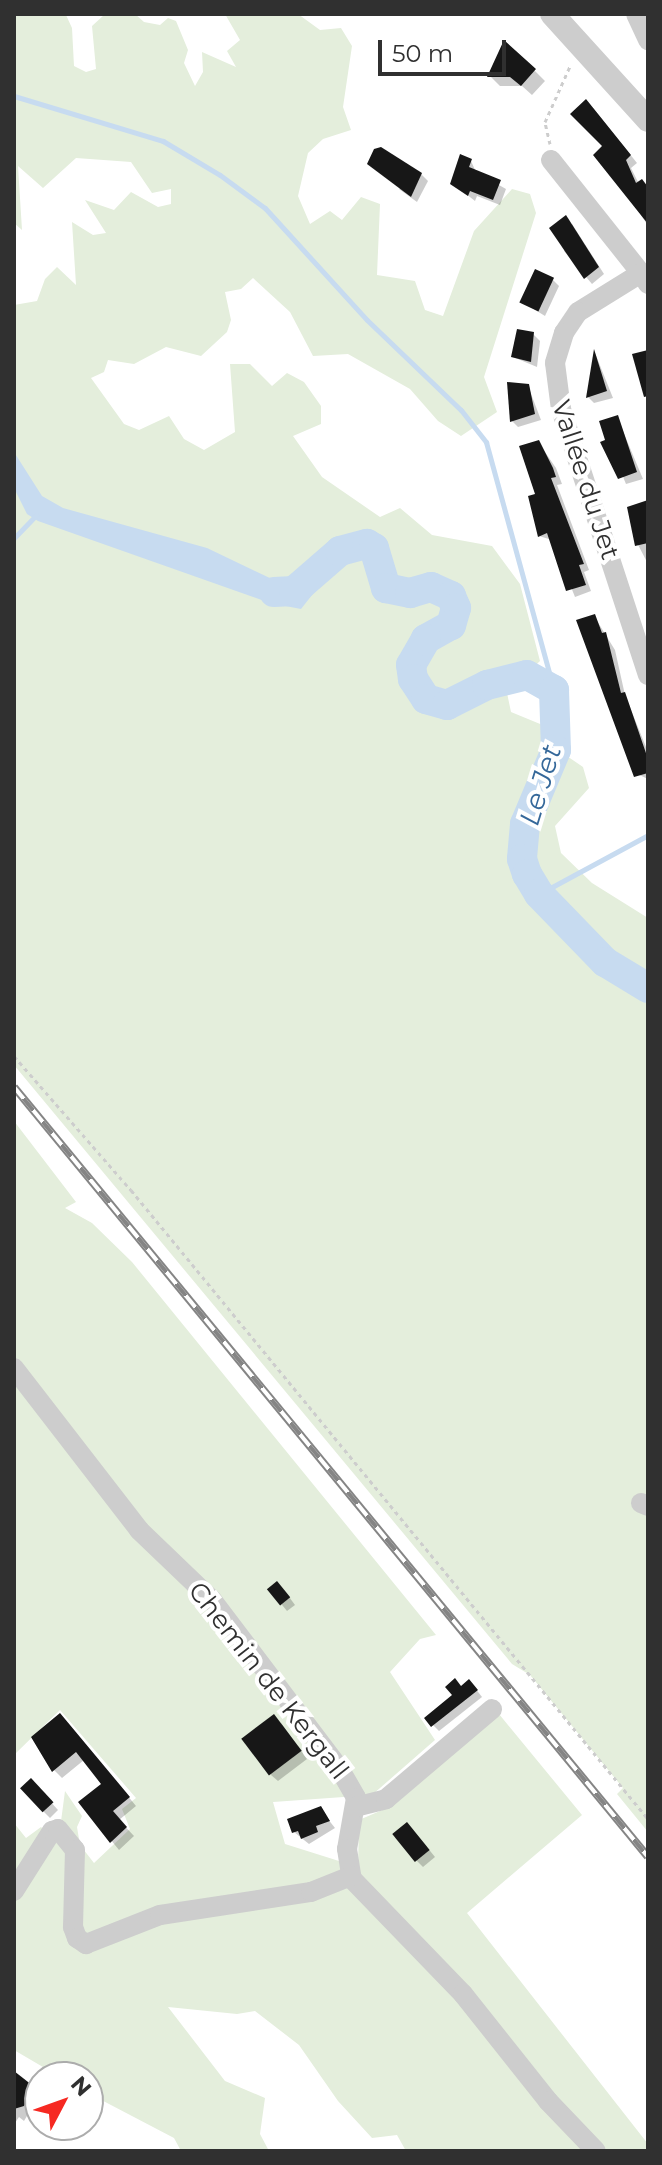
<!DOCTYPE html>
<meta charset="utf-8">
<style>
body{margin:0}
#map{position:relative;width:662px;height:2165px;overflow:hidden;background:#fff;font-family:Montserrat,sans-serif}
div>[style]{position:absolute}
.green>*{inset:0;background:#e4eedc}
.water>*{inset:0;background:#c7dbf0}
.shadow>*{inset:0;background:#0003}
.stream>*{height:5px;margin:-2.5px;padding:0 2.5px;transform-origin:2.5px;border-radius:2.5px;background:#c7dbf0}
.river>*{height:30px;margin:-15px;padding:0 15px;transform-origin:15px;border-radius:15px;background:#c7dbf0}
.building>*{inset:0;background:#171717;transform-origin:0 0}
.path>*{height:3px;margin-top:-1.5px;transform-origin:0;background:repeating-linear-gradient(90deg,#cdcdcd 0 4px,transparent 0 8px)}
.minor>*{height:20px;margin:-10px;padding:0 10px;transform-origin:10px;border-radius:10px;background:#cdcdcd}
.tertiary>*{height:24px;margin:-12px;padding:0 12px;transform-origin:12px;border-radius:12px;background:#cdcdcd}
.rail>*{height:8px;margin-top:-4px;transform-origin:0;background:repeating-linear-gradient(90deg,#fff 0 15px,#858585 0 30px);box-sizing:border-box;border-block:2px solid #858585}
span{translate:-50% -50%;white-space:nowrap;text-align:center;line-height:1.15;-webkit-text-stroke:8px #fff;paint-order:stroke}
.street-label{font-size:26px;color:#303030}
.water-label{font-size:28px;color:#35689a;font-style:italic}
.frame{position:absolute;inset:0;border:16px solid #303030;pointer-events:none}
.north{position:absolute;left:24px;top:2061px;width:80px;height:80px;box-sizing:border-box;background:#fff;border:2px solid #acacac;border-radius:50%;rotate:49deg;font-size:22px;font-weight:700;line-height:32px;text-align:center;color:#303030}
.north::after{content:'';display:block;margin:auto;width:28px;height:36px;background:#f62922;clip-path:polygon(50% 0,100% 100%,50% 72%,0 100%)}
.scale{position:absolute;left:378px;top:40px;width:128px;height:36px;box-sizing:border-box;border:4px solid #303030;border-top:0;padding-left:10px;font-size:24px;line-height:28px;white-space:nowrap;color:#303030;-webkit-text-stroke:6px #fff;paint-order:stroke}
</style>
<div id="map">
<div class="green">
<div style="clip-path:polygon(14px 14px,66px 15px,72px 28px,74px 66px,86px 72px,96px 69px,92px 26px,104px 15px,135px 14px,144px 22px,160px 25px,168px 18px,176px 21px,188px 50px,184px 63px,195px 86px,203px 72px,202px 52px,236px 67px,227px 51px,240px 40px,225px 14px,298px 14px,320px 30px,341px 28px,352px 46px,343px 107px,351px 130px,323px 139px,308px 153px,298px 196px,310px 224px,330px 211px,342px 220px,361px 197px,380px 204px,377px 275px,415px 281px,425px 310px,443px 316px,474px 231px,512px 189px,530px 194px,536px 213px,484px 377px,497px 412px,461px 436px,438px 421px,410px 389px,348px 354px,313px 356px,290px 312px,253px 278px,241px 289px,225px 292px,231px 320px,227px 332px,201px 356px,166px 347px,134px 364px,108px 360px,104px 372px,91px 378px,124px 424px,139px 430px,169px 416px,184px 439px,204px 450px,235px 432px,230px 364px,250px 364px,272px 386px,287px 373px,304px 382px,321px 406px,321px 424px,293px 436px,322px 477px,380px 517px,400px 508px,432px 535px,492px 546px,520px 584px,540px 661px,507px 693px,511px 712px,545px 726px,542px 739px,583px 767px,589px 788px,555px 826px,561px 853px,592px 883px,648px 918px,648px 1832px,617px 1794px,623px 1788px,609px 1771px,530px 1675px,512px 1664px,14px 1065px,14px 305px,37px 301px,45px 279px,57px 267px,76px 285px,72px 222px,93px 235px,106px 233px,85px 200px,114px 210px,131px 192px,158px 207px,171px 204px,171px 189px,152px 193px,131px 162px,76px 158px,43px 188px,18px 166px,22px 230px,14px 223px)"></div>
<div style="clip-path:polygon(14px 1121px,76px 1202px,65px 1208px,92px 1223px,132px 1262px,436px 1635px,420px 1639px,390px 1672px,435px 1740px,372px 1795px,273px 1802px,285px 1844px,358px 1867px,359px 1820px,394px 1805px,499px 1714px,582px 1815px,467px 1913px,648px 2144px,648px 2151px,406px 2151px,397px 2135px,372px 2138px,338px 2101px,299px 2045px,255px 2011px,237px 2014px,168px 2007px,225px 2081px,265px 2098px,260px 2134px,269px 2151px,181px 2151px,174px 2138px,88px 2093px,88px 2077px,60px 2077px,14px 2050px,14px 1823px,26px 1838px,41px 1827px,58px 1844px,65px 1791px,82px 1816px,77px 1827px,80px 1845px,94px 1863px,130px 1829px,122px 1809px,136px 1798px,60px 1710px,14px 1755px)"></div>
</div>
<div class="water">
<div style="clip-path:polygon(14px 452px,42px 496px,63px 508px,207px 548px,274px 580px,295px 580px,303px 573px,316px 590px,301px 609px,270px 603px,38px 521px,27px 514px,14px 488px)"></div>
</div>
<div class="shadow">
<div style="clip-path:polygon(534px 70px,545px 81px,532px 95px,522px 86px,500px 86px,490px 76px)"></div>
<div style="clip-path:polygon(593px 108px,637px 163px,631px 168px,639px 184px,648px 188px,648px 226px,626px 191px)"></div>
<div style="clip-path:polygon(471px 161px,476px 172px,506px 189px,500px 205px,477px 196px,475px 201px,452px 183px)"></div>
<div style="clip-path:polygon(421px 174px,428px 181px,417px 202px,399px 189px)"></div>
<div style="clip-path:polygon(572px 224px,604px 274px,592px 284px,564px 251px)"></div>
<div style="clip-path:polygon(553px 280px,559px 286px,545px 316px,524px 303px)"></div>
<div style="clip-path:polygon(533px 334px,540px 341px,537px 367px,513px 357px)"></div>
<div style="clip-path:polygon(595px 353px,613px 398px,594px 403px,588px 397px)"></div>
<div style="clip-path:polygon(528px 386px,541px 420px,518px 427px,512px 421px)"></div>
<div style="clip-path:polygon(617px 417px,643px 479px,626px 484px,608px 441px)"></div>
<div style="clip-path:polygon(538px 442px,556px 468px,562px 484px,557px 485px,589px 570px,584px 572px,591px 591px,575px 597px,552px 540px,539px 536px)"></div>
<div style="clip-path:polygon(648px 505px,648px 564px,634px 537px)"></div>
<div style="clip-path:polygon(594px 616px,615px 650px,625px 695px,648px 752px,648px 779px,635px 773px)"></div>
<div style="clip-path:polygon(270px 1590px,284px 1590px,295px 1605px,287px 1611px)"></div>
<div style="clip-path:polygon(462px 1688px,475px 1688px,482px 1697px,439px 1731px,433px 1725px)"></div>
<div style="clip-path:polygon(68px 1723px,136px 1806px,119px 1820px,134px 1836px,119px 1850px,81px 1803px,104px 1785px,84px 1760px,62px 1778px,54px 1770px)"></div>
<div style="clip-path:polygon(281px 1723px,307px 1759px,278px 1781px,271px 1775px)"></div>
<div style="clip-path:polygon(31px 1780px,58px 1810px,50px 1818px,43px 1811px)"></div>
<div style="clip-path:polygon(320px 1809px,335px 1828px,309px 1844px,294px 1832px)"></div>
<div style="clip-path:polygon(414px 1831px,435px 1857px,423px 1867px,417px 1861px)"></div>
<div style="clip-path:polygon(14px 2083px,40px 2094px,24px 2121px,19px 2117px,15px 2123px)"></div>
</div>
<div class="stream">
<div style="left:14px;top:96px;width:156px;rotate:16.8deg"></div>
<div style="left:163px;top:141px;width:66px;rotate:30.8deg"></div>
<div style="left:220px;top:175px;width:56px;rotate:36.3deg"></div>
<div style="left:265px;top:208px;width:151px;rotate:47.7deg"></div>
<div style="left:367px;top:320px;width:130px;rotate:43.8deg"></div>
<div style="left:461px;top:410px;width:41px;rotate:52deg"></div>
<div style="left:486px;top:442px;width:257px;rotate:74.7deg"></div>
<div style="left:14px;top:538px;width:32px;rotate:-46deg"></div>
<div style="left:539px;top:894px;width:124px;rotate:-28.4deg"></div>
</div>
<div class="river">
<div style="left:274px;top:592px;width:20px;rotate:-3deg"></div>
<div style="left:294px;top:591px;width:61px;rotate:-41deg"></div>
<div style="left:340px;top:551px;width:28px;rotate:-15deg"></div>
<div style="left:367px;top:544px;width:8px;rotate:30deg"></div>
<div style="left:374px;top:548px;width:42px;rotate:73.3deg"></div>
<div style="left:386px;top:588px;width:25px;rotate:12deg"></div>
<div style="left:410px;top:593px;width:22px;rotate:-16deg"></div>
<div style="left:431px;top:587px;width:22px;rotate:24deg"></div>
<div style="left:451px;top:596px;width:13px;rotate:67deg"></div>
<div style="left:456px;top:608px;width:18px;rotate:106deg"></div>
<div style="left:451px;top:625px;width:29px;rotate:151deg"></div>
<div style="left:426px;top:639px;width:30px;rotate:120deg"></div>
<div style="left:411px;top:665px;width:14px;rotate:82deg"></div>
<div style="left:413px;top:679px;width:24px;rotate:57deg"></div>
<div style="left:426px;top:699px;width:22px;rotate:16deg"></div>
<div style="left:447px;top:705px;width:45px;rotate:-26.6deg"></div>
<div style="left:487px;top:685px;width:41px;rotate:-14deg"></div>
<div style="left:527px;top:675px;width:31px;rotate:29deg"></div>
<div style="left:554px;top:690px;width:60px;rotate:88.1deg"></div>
<div style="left:556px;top:750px;width:80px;rotate:112.7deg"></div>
<div style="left:525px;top:824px;width:35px;rotate:95deg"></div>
<div style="left:522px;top:859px;width:16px;rotate:72deg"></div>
<div style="left:527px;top:874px;width:23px;rotate:59deg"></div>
<div style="left:539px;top:894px;width:95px;rotate:45.9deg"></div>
<div style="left:605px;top:962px;width:50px;rotate:31.2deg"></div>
</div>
<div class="building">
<div style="clip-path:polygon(504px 40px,536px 69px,521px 86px,510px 77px,487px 77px)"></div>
<div style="clip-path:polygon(586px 99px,631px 155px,626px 160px,636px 183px,642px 179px,648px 187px,648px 224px,593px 155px,602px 146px,570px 114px)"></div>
<div style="clip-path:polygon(381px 147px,422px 173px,411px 197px,367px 164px,374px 149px)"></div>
<div style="clip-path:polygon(460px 154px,472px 159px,469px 167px,501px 180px,493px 200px,470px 191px,468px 196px,450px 184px)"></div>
<div style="clip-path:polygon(566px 215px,599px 267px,584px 279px,549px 228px)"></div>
<div style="left:535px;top:269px;width:21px;height:37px;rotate:25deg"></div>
<div style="clip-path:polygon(517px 329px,534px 332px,531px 362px,511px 357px)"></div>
<div style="clip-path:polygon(594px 349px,607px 391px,586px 398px)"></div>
<div style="clip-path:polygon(648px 350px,648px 396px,644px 397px,632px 354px)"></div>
<div style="clip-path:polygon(507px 382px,529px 384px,535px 414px,510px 422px)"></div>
<div style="clip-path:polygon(618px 415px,637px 472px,618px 479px,600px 442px,605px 440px,599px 421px)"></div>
<div style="clip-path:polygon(539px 440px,553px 468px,556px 477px,551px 478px,584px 564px,579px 565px,586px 585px,566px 591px,547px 533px,538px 537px,528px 496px,535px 494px,519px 446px)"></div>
<div style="clip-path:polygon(648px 500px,648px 543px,635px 546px,627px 507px)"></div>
<div style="clip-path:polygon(595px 614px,602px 633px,606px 632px,621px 693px,625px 692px,648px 759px,648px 773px,634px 777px,576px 620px)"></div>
<div style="left:277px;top:1581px;width:21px;height:13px;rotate:51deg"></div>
<div style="clip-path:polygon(455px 1678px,461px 1686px,469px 1679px,478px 1690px,431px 1727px,424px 1718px,452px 1695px,445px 1687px)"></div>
<div style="clip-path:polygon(60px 1713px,130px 1797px,113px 1811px,127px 1827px,110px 1843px,78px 1802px,101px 1784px,76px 1752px,52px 1772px,31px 1737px)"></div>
<div style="left:274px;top:1714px;width:46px;height:41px;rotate:53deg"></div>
<div style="left:31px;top:1778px;width:33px;height:15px;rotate:47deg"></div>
<div style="clip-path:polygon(321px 1806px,330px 1821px,316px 1826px,318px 1832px,301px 1839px,298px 1831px,292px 1833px,287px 1819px)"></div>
<div style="left:407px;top:1822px;width:36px;height:19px;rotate:51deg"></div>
<div style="clip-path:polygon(14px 2071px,37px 2089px,24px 2106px,14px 2109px)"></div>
</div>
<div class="path">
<div style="left:550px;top:144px;width:23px;rotate:-103deg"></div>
<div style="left:545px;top:122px;width:61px;rotate:-65.9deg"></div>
<div style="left:14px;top:1056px;width:178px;rotate:48.9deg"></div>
<div style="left:131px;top:1190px;width:814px;rotate:50.58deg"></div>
</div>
<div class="minor">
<div style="left:636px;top:14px;width:29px;rotate:65deg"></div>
<div style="left:551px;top:160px;width:144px;rotate:51.5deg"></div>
<div style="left:648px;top:284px;width:13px;rotate:-122deg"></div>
<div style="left:641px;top:273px;width:74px;rotate:148.2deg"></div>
<div style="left:578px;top:312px;width:25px;rotate:124deg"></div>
<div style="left:564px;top:333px;width:31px;rotate:107deg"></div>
<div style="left:555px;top:363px;width:46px;rotate:82.6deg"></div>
<div style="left:561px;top:409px;width:280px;rotate:71.9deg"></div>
<div style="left:14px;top:1368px;width:205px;rotate:52.3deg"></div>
<div style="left:139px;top:1530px;width:101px;rotate:43.8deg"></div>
<div style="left:212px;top:1600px;width:211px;rotate:52.9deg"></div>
<div style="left:339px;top:1768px;width:34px;rotate:60deg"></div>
<div style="left:356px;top:1798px;width:52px;rotate:100deg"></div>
<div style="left:347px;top:1849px;width:30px;rotate:81deg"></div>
<div style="left:352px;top:1879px;width:160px;rotate:46deg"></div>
<div style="left:463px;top:1994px;width:137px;rotate:51.5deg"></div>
<div style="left:548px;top:2101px;width:69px;rotate:46.2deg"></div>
<div style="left:641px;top:1503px;width:8px;rotate:23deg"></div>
<div style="left:355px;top:1807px;width:32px;rotate:-14deg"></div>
<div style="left:386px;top:1799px;width:139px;rotate:-40.3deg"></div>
<div style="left:14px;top:1891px;width:71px;rotate:-57.7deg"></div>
<div style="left:52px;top:1831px;width:6px;rotate:-18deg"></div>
<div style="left:58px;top:1829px;width:27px;rotate:51deg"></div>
<div style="left:75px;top:1850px;width:77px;rotate:91.5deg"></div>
<div style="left:73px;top:1927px;width:12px;rotate:70deg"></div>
<div style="left:77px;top:1938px;width:11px;rotate:34deg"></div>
<div style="left:86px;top:1944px;width:79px;rotate:-21.4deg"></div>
<div style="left:160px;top:1915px;width:153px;rotate:-8.7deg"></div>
<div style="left:311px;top:1892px;width:43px;rotate:-21.8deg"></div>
</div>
<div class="tertiary">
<div style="left:552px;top:14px;width:143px;rotate:47.8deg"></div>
</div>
<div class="rail">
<div style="left:14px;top:1087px;width:997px;rotate:50.53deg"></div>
</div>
<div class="street-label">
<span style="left:585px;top:480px;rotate:72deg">Vallée du Jet</span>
<span style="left:268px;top:1681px;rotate:52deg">Chemin de Kergall</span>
</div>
<div class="water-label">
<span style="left:540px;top:785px;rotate:-73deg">Le Jet</span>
</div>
<div class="frame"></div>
<div class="north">N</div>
<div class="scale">50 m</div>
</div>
